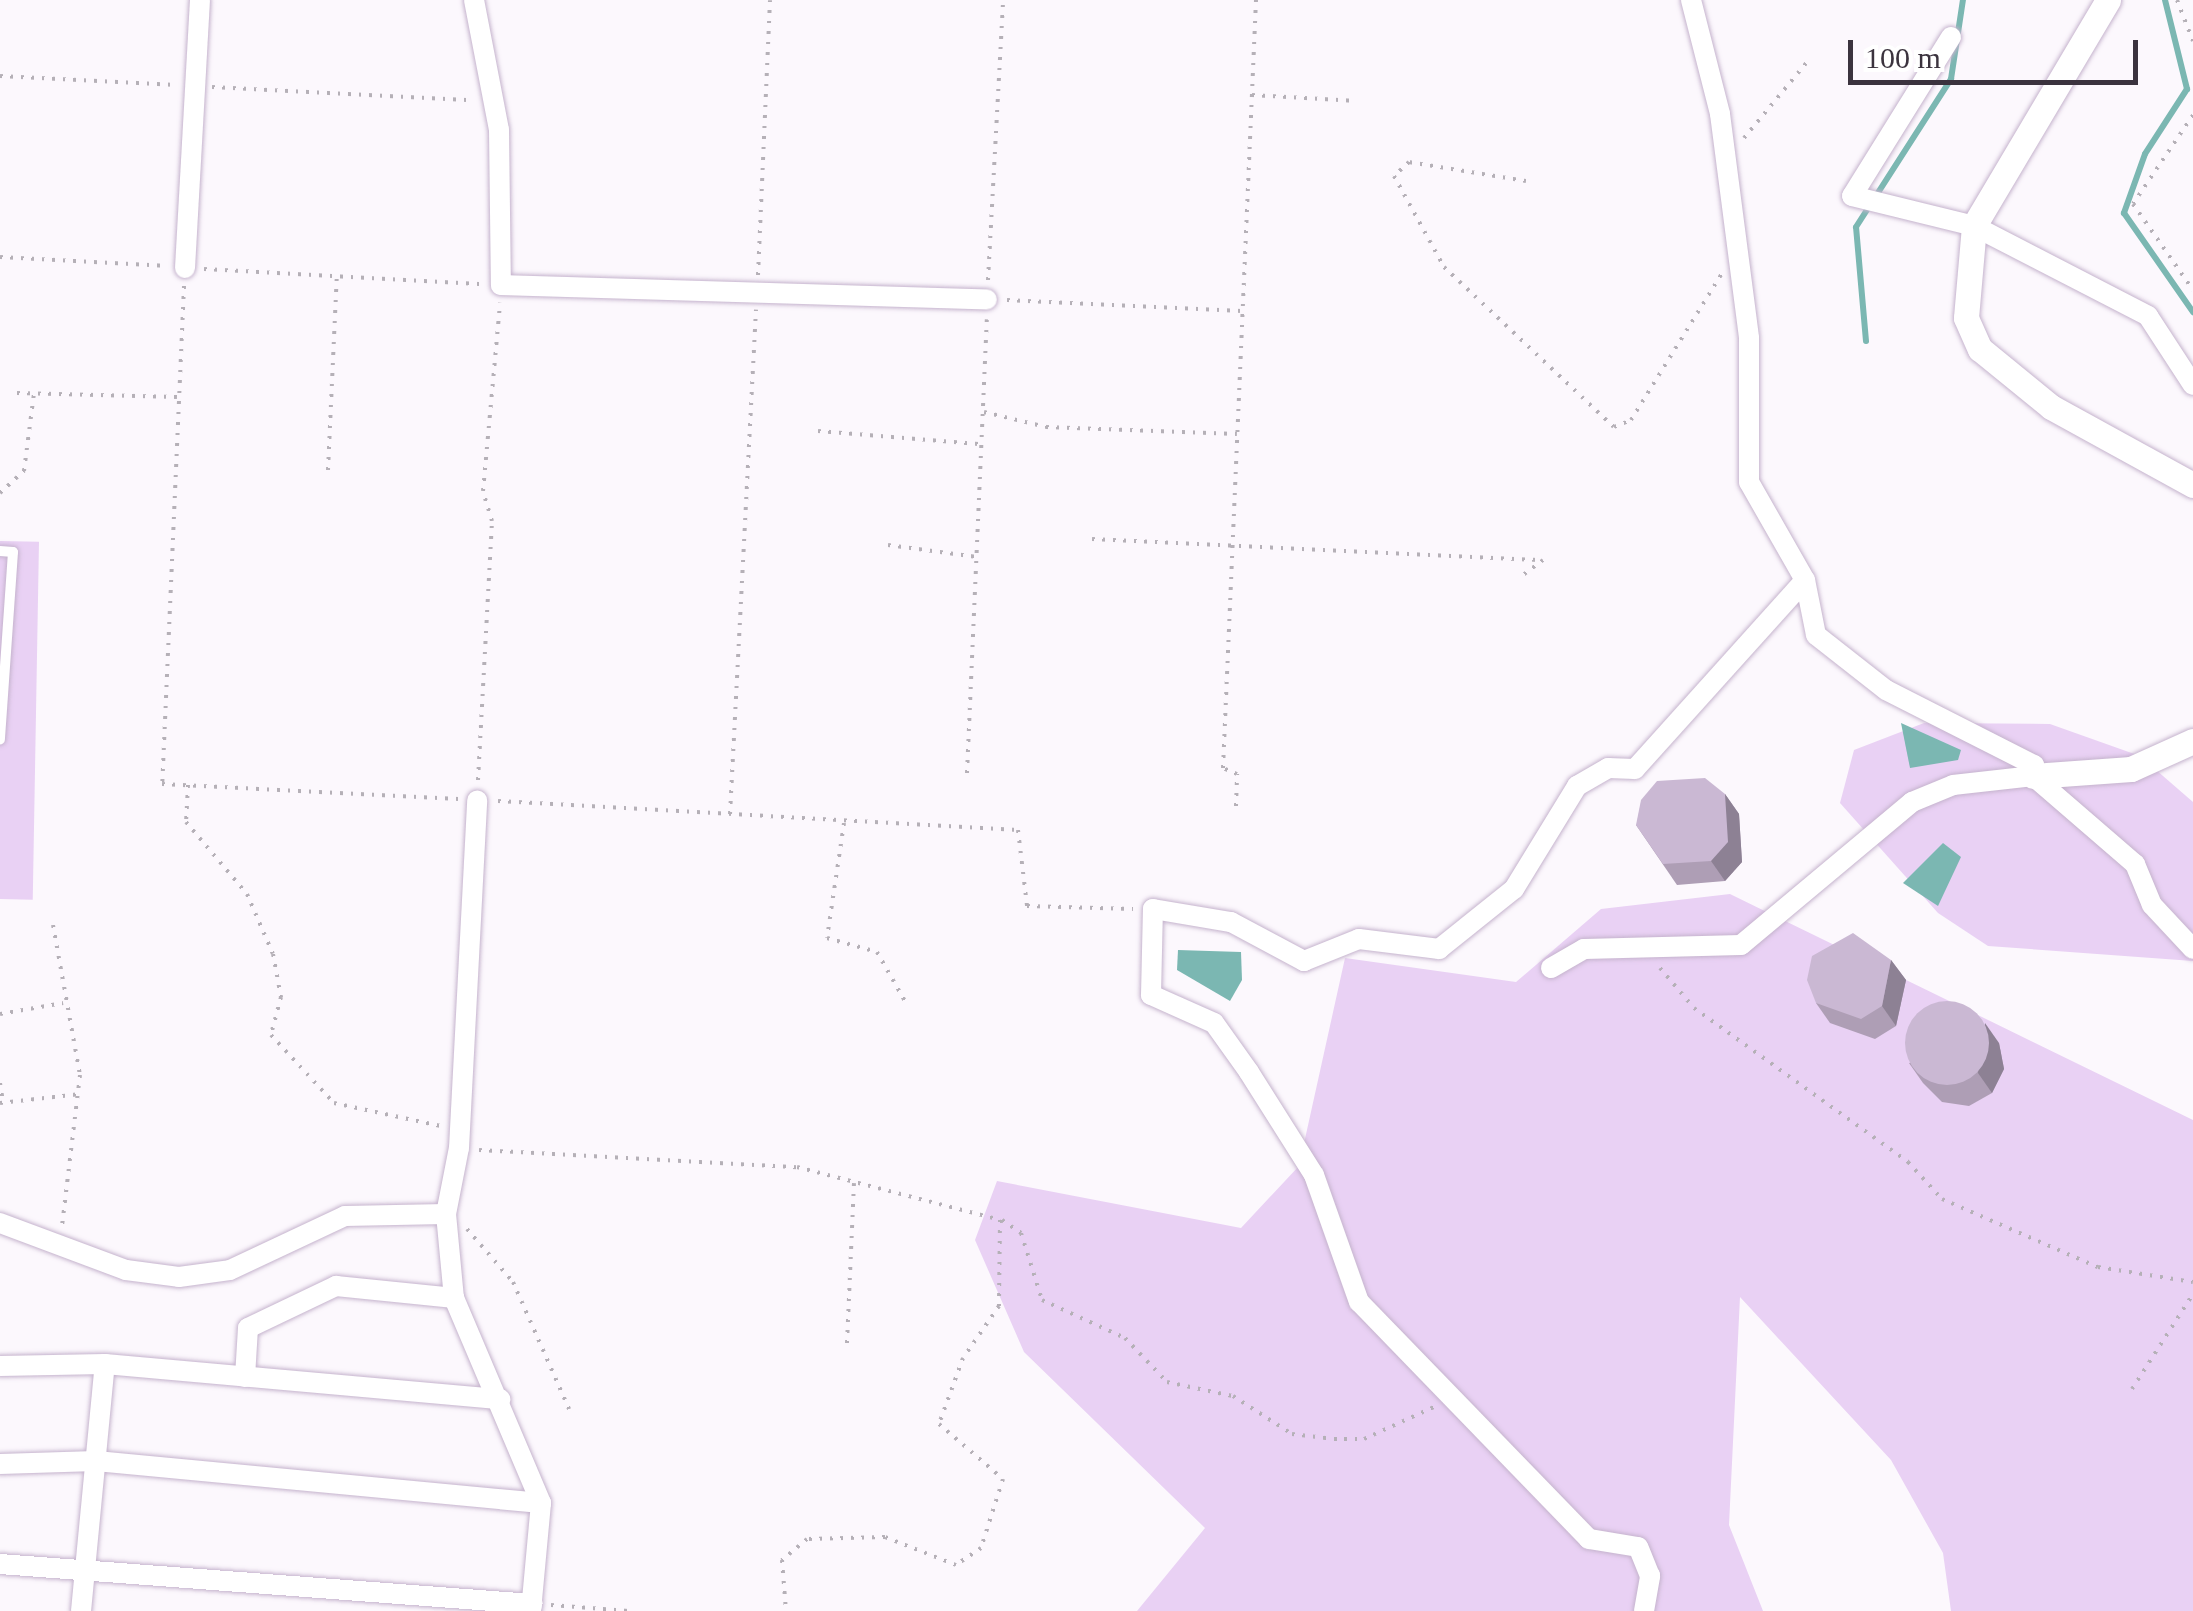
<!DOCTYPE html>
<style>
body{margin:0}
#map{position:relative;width:2193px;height:1611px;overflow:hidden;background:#fcf8fd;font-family:Georgia,serif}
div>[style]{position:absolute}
.green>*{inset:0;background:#e9d1f4;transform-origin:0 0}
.water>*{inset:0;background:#7bb7b2}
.stream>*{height:6px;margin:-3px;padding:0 3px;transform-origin:3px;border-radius:3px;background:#7bb7b2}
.path>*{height:4px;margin-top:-2px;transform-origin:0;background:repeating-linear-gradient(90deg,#b5b0b7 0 2.5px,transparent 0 10.5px)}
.roads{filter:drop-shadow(0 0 2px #c5b3cd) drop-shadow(0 0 2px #c5b3cd)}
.service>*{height:10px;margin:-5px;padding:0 5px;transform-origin:5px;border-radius:5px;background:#fff}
.minor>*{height:20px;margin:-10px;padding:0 10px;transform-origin:10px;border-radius:10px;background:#fff}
.tertiary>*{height:25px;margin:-12.5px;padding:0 12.5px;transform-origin:12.5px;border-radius:12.5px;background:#fff}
.wall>*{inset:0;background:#ae9eb5}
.shaded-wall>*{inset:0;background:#8d8194}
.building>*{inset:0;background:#cab8d3}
.round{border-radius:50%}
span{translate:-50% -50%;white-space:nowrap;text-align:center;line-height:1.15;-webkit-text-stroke:8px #fff;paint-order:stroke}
.scale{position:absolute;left:1848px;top:40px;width:290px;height:45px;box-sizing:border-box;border:5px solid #3b333e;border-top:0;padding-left:12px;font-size:30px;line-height:35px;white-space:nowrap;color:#3b333e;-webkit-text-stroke:8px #fff;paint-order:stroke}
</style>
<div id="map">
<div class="green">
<div style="left:0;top:541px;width:39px;height:358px;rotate:1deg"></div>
<div style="clip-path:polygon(1924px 723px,2050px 724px,2140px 756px,2193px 802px,2193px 961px,1988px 946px,1938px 913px,1840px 803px,1854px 750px)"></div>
<div style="clip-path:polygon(1730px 894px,2193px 1120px,2193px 1611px,1951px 1611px,1943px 1553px,1891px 1460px,1740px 1297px,1729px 1525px,1763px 1611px,1137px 1611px,1205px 1528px,1024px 1352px,975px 1240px,997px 1181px,1241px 1228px,1299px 1166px,1345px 958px,1516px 982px,1601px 909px)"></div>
</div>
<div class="water">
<div style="clip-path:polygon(1901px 723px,1961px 750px,1958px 760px,1910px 768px)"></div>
<div style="clip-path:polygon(1943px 843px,1961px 857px,1938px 906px,1903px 883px)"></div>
<div style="clip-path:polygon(1178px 950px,1241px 952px,1242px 980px,1230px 1001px,1177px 970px)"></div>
</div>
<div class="stream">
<div style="left:2165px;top:0;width:92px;rotate:76.1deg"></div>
<div style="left:2187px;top:89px;width:77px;rotate:122.9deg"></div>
<div style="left:2145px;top:154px;width:63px;rotate:109.6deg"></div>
<div style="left:2124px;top:213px;width:121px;rotate:55.1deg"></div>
<div style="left:1866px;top:341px;width:114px;rotate:-95deg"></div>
<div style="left:1856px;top:227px;width:176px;rotate:-57.3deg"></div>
<div style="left:1951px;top:79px;width:80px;rotate:-81.4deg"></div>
</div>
<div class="path">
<div style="left:2177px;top:0;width:44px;rotate:68.7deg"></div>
<div style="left:0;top:76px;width:177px;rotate:2.9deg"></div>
<div style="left:212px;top:87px;width:260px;rotate:2.9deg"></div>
<div style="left:1252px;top:95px;width:105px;rotate:3.3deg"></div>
<div style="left:2193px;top:115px;width:107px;rotate:124deg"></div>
<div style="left:2133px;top:204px;width:105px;rotate:55.1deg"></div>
<div style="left:1744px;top:138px;width:100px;rotate:-50.3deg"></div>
<div style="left:1526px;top:181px;width:119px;rotate:-170.8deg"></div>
<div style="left:1409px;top:162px;width:21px;rotate:137deg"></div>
<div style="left:1394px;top:176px;width:104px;rotate:61.2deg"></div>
<div style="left:1444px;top:267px;width:233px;rotate:43.3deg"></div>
<div style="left:1614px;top:427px;width:18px;rotate:-22deg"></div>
<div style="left:1631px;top:420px;width:173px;rotate:-58.2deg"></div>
<div style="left:0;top:257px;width:164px;rotate:3.1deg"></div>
<div style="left:204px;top:269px;width:280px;rotate:3.1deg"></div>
<div style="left:758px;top:275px;width:275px;rotate:-87.5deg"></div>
<div style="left:988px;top:280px;width:280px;rotate:-86.9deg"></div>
<div style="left:184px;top:286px;width:498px;rotate:92.5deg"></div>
<div style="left:162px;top:784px;width:297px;rotate:2.9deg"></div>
<div style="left:1007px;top:300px;width:235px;rotate:2.7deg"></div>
<div style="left:17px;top:393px;width:160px;rotate:1.4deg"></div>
<div style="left:984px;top:412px;width:64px;rotate:13.6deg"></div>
<div style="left:1046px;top:427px;width:191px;rotate:2.1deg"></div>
<div style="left:818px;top:431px;width:164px;rotate:4.6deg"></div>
<div style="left:328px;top:470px;width:195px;rotate:-87.4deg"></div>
<div style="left:0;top:493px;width:33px;rotate:-43deg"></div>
<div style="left:24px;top:471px;width:79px;rotate:-82.7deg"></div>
<div style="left:1092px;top:539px;width:451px;rotate:2.7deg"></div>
<div style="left:1543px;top:560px;width:30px;rotate:143deg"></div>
<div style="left:888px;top:545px;width:90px;rotate:7.7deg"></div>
<div style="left:967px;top:773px;width:454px;rotate:-87.5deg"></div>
<div style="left:478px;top:780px;width:259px;rotate:-86.9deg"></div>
<div style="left:492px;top:521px;width:31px;rotate:-107deg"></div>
<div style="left:483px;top:491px;width:189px;rotate:-84.8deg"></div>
<div style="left:188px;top:785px;width:37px;rotate:93deg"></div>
<div style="left:186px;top:822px;width:94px;rotate:49.7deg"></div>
<div style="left:247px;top:894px;width:65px;rotate:66.6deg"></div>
<div style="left:273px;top:954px;width:44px;rotate:79.5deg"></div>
<div style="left:281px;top:997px;width:39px;rotate:105deg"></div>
<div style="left:271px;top:1035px;width:93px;rotate:47.2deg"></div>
<div style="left:334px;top:1103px;width:108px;rotate:12.2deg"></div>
<div style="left:498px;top:801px;width:521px;rotate:3.19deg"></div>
<div style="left:1018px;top:830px;width:77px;rotate:83.2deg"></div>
<div style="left:1027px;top:906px;width:106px;rotate:1.6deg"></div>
<div style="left:1236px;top:806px;width:32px;rotate:-88deg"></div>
<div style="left:1237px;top:774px;width:15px;rotate:-157deg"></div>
<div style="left:1223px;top:768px;width:769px;rotate:-87.54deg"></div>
<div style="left:730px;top:814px;width:505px;rotate:-87.05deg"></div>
<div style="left:844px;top:823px;width:116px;rotate:98.4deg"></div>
<div style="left:827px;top:938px;width:52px;rotate:15.6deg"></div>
<div style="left:877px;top:952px;width:56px;rotate:60.3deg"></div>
<div style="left:53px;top:925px;width:152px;rotate:79.8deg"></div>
<div style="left:80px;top:1075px;width:153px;rotate:96.8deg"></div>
<div style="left:1660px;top:968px;width:52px;rotate:49.6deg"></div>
<div style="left:1694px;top:1008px;width:264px;rotate:35.7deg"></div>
<div style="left:1908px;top:1162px;width:50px;rotate:47.4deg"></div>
<div style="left:1942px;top:1199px;width:170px;rotate:23.6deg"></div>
<div style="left:2098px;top:1267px;width:96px;rotate:9deg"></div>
<div style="left:0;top:1014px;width:64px;rotate:-9.9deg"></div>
<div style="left:0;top:1083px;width:19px;rotate:81deg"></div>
<div style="left:0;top:1103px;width:81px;rotate:-6.4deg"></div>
<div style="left:479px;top:1150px;width:318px;rotate:3.1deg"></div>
<div style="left:797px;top:1167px;width:210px;rotate:14.6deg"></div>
<div style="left:1000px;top:1220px;width:86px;rotate:90.7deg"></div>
<div style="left:999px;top:1306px;width:63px;rotate:124.7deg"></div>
<div style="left:963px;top:1358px;width:70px;rotate:110deg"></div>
<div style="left:939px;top:1424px;width:84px;rotate:40.7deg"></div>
<div style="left:1003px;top:1479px;width:72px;rotate:107.7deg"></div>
<div style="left:981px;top:1548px;width:30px;rotate:146deg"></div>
<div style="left:956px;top:1565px;width:76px;rotate:-158.5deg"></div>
<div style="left:885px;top:1537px;width:78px;rotate:178.5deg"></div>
<div style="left:807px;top:1539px;width:33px;rotate:140deg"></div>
<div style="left:782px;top:1560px;width:51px;rotate:85.5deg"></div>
<div style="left:1002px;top:1220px;width:23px;rotate:34deg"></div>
<div style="left:1021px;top:1233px;width:70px;rotate:72.6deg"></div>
<div style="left:1042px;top:1300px;width:91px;rotate:24.6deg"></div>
<div style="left:1125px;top:1338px;width:61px;rotate:46.3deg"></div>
<div style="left:1167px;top:1382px;width:67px;rotate:12deg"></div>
<div style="left:1233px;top:1396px;width:70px;rotate:32.8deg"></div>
<div style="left:1292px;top:1434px;width:42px;rotate:6.8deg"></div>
<div style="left:1334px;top:1439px;width:30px"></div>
<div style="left:1364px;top:1439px;width:79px;rotate:-24.6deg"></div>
<div style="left:467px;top:1229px;width:70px;rotate:49deg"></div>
<div style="left:513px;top:1282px;width:139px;rotate:66.2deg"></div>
<div style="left:847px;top:1343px;width:160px;rotate:-87.5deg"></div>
<div style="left:2132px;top:1389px;width:113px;rotate:-57.3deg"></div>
<div style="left:551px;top:1605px;width:78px;rotate:4.4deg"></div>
</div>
<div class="roads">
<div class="service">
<div style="left:0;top:551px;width:13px;rotate:4deg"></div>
<div style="left:13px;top:552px;width:188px;rotate:94deg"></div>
</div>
<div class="minor">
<div style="left:474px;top:0;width:132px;rotate:79.1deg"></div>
<div style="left:499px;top:130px;width:155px;rotate:89.3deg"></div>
<div style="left:501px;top:285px;width:486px;rotate:1.7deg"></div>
<div style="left:1691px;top:0;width:118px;rotate:75.7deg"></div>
<div style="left:1720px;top:114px;width:226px;rotate:82.6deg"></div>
<div style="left:1749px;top:338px;width:144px;rotate:90deg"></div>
<div style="left:1749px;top:482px;width:113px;rotate:60.3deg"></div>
<div style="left:1805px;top:580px;width:56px;rotate:78.7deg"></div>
<div style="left:1816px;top:635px;width:89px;rotate:38.2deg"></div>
<div style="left:1886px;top:690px;width:166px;rotate:26.9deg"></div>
<div style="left:2034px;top:765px;width:11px;rotate:95deg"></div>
<div style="left:2033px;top:776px;width:135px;rotate:40.8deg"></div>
<div style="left:2135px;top:864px;width:44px;rotate:67.5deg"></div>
<div style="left:2152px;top:905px;width:60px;rotate:47deg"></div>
<div style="left:1951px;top:37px;width:187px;rotate:121.9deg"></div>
<div style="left:1852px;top:196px;width:126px;rotate:13.8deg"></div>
<div style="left:1974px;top:226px;width:196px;rotate:27.3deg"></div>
<div style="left:2148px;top:316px;width:82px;rotate:56.9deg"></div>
<div style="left:185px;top:268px;width:268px;rotate:-86.8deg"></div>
<div style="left:1551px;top:968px;width:38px;rotate:-30deg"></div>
<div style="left:1584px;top:949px;width:157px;rotate:-1.5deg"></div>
<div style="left:1741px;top:945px;width:223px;rotate:-39.9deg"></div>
<div style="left:1912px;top:802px;width:44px;rotate:-22.5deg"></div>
<div style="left:1953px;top:785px;width:81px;rotate:-6.4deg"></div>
<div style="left:446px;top:1214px;width:84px;rotate:84.6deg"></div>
<div style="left:454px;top:1298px;width:223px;rotate:67deg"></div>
<div style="left:541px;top:1503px;width:108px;rotate:95.3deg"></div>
<div style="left:0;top:1223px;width:134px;rotate:20.5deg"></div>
<div style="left:126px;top:1270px;width:53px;rotate:7.5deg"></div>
<div style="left:179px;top:1277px;width:51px;rotate:-7.8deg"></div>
<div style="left:230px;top:1270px;width:127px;rotate:-25.2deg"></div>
<div style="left:345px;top:1216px;width:101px;rotate:-1.1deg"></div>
<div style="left:446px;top:1214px;width:67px;rotate:-78.9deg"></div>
<div style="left:459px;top:1148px;width:348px;rotate:-87deg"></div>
<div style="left:0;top:1366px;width:105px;rotate:-1.1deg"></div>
<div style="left:105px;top:1364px;width:397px;rotate:5.1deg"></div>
<div style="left:245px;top:1377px;width:49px;rotate:-86.5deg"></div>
<div style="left:248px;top:1328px;width:98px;rotate:-25.5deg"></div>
<div style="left:336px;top:1286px;width:119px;rotate:5.8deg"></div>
<div style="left:0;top:1464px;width:96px;rotate:-1.8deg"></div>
<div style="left:96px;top:1461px;width:447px;rotate:5.4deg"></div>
<div style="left:0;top:1564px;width:534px;rotate:4.3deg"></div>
<div style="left:81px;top:1611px;width:248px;rotate:-84.5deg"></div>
<div style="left:1644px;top:1611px;width:36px;rotate:-80deg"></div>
<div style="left:1650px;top:1576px;width:31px;rotate:-112deg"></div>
<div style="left:1638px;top:1547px;width:50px;rotate:-170.7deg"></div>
<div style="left:1589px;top:1539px;width:330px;rotate:-134.1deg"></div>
<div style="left:1359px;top:1302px;width:135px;rotate:-109.5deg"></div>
<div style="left:1314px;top:1175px;width:122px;rotate:-122.3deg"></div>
<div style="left:1249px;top:1072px;width:60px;rotate:-125.5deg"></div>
<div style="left:1214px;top:1023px;width:69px;rotate:-156deg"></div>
<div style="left:1151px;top:995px;width:86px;rotate:-88.7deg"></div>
<div style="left:1153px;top:909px;width:79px;rotate:9.5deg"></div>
<div style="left:1231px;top:922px;width:83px;rotate:28.1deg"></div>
<div style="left:1304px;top:961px;width:59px;rotate:-21.8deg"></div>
<div style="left:1359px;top:939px;width:81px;rotate:7.1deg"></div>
<div style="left:1439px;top:949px;width:96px;rotate:-38.7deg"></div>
<div style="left:1514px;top:889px;width:121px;rotate:-58.5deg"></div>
<div style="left:1577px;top:786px;width:36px;rotate:-30deg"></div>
<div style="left:1608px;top:768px;width:27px;rotate:2deg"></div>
<div style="left:1635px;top:769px;width:254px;rotate:-48deg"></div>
</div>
<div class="tertiary">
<div style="left:2108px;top:0;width:263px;rotate:120.7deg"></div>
<div style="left:1974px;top:226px;width:92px;rotate:95deg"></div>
<div style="left:1966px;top:318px;width:34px;rotate:66deg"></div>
<div style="left:1980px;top:349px;width:92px;rotate:39.2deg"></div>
<div style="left:2051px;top:407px;width:162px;rotate:28.8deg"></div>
<div style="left:2033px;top:776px;width:98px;rotate:-4.1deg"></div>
<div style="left:2131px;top:769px;width:68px;rotate:-24.3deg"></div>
</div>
</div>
<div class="wall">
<div style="clip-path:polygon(1725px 794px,1739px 814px,1742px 862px,1725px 881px,1677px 885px,1636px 825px)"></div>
<div style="clip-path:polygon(1891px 960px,1906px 980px,1896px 1026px,1875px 1039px,1830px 1023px,1816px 1003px)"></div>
<div style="clip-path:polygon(1999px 1043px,2004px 1069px,1992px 1093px,1969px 1106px,1942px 1102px,1923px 1083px,1909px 1063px)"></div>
</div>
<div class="shaded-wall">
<div style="clip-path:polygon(1725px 794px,1739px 814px,1742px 862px,1725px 881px,1711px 861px)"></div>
<div style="clip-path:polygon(1891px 960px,1906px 980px,1896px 1026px,1882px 1006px)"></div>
<div style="clip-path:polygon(1985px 1023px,1999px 1043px,2004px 1069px,1992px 1093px,1978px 1073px)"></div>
</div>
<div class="building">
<div style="clip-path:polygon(1705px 778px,1725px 794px,1728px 842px,1711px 861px,1663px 864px,1636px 825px,1641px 800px,1657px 781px)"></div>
<div style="clip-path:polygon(1853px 933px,1891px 960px,1882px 1006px,1861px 1019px,1816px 1003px,1807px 980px,1812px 956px)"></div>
<div class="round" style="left:1905px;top:1001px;width:84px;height:84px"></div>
</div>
<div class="scale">100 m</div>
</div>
